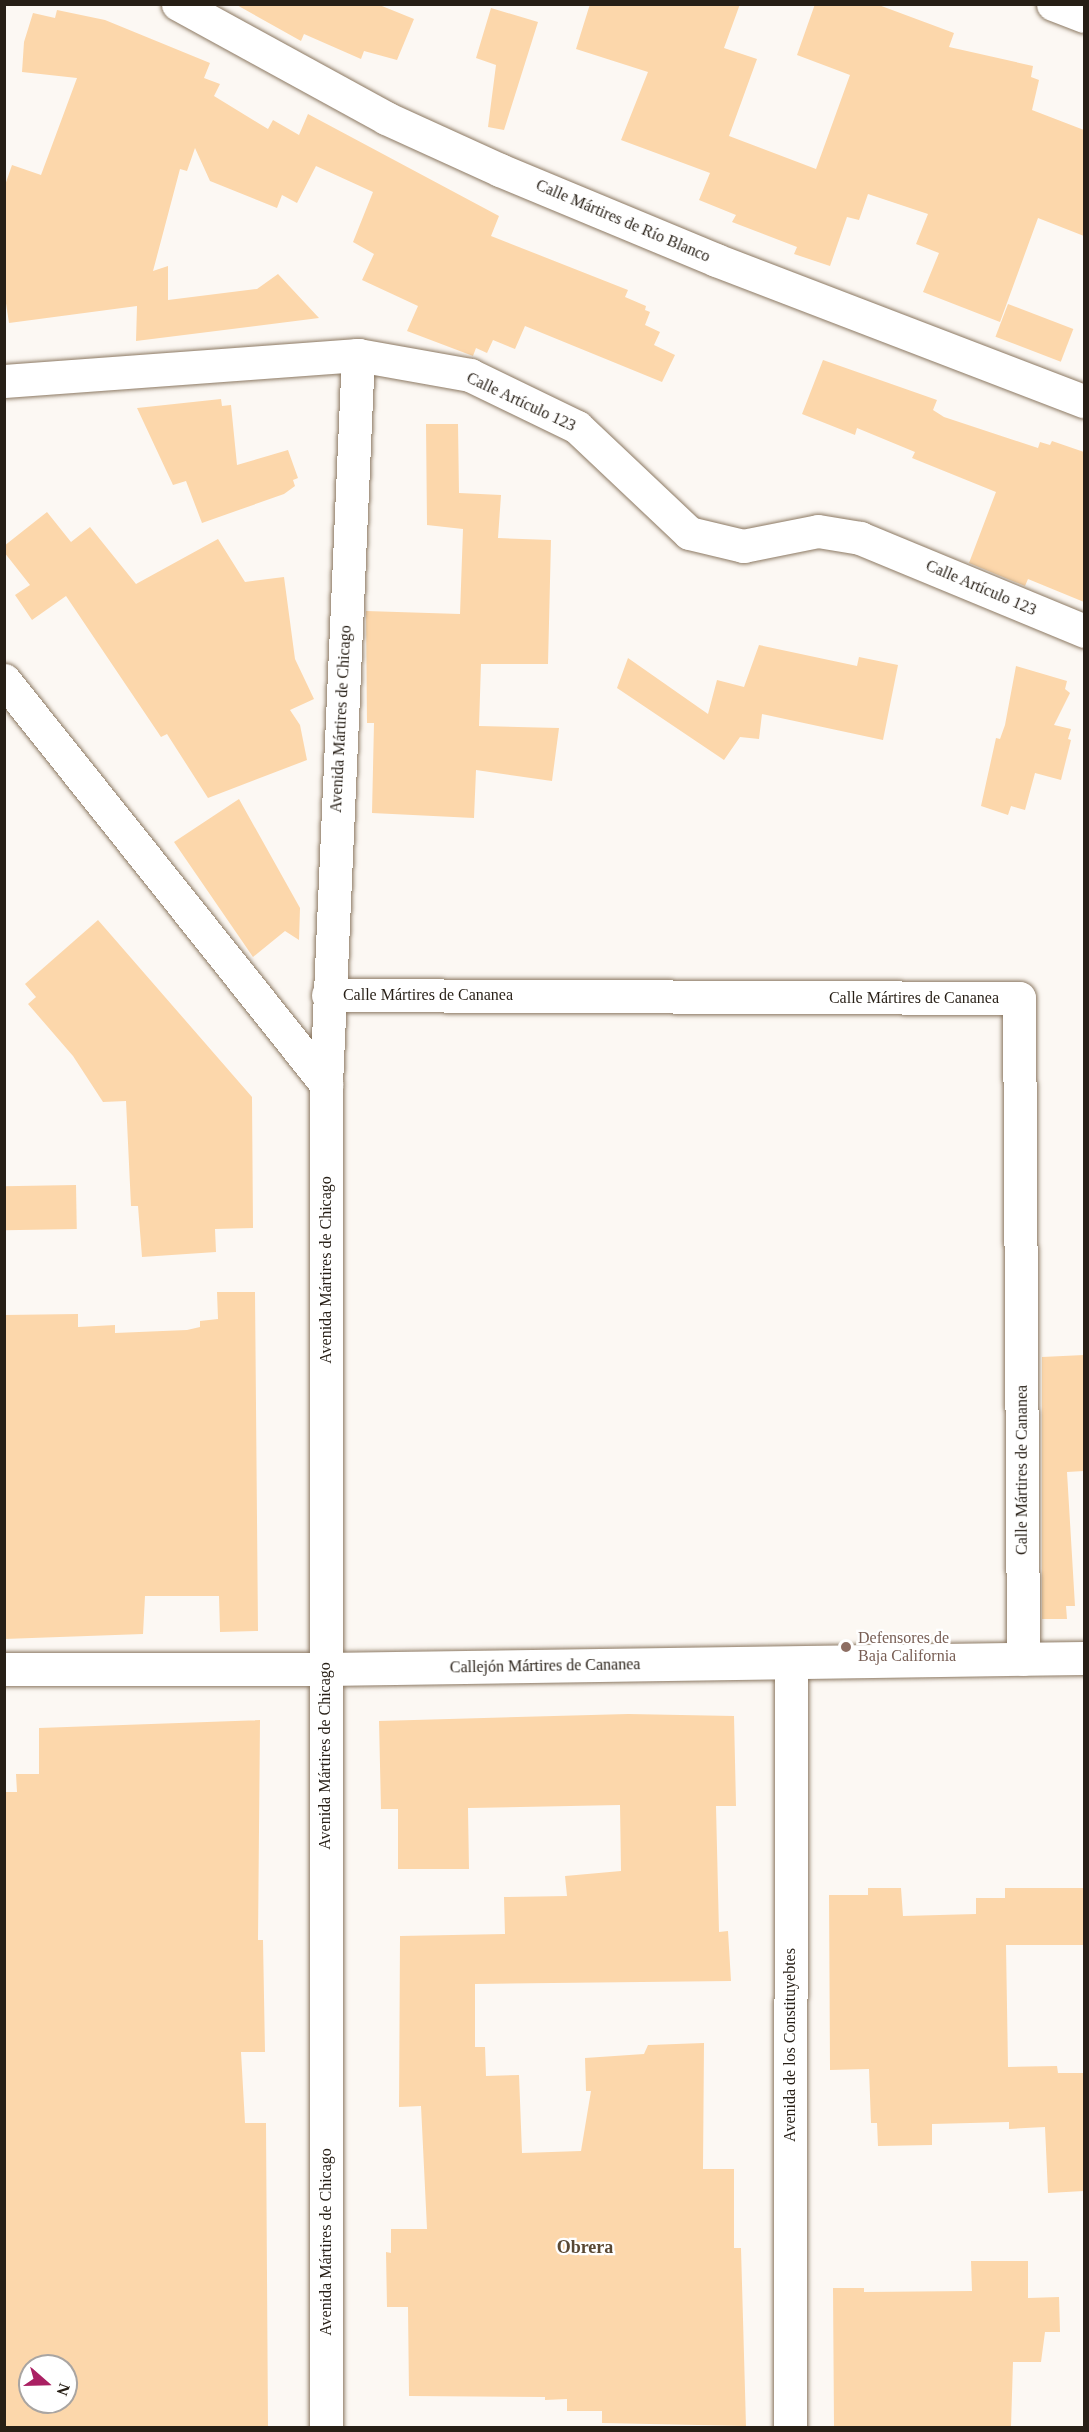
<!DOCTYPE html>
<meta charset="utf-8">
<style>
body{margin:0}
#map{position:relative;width:1089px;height:2432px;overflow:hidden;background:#fcf8f3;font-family:"Times New Roman",serif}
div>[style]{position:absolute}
.building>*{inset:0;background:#fcd7ab;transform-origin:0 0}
.roads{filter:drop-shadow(0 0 2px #8c7963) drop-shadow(0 0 2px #8c7963)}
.minor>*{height:33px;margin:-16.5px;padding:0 16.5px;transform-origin:16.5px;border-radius:16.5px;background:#fff}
.tertiary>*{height:33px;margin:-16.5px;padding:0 16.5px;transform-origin:16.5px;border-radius:16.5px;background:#fff}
.dots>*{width:16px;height:16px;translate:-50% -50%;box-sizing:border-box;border:3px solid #fff;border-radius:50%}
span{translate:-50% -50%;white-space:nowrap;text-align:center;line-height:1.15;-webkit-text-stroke:4.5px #fff;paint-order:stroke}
.street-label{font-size:16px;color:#271f16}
.education-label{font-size:16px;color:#785e54}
.left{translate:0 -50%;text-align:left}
.neighbourhood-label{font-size:18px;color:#594833;font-weight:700}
.frame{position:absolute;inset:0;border:6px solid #271f16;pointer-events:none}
.north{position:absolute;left:18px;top:2354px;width:60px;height:60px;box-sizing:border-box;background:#fff;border:2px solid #a9a5a2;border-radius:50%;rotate:110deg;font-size:16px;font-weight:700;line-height:24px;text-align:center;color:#271f16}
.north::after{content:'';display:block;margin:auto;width:21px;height:27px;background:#aa2063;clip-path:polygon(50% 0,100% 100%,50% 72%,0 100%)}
</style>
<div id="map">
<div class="building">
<div style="clip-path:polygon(235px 4px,377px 4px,414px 19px,397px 60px,364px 51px,361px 59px,304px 34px,301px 41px)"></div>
<div style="clip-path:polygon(590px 4px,740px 4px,724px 48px,757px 59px,729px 136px,816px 169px,850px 75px,797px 55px,815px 4px,876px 4px,954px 33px,949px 47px,1033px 66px,1031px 77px,1039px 80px,1032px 110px,1084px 130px,1084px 236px,1038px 218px,1000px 322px,923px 292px,939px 253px,916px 244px,928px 214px,868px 194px,859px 220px,847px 217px,830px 266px,794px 254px,797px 247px,732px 222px,736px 215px,699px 200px,710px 173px,621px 140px,648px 72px,576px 49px)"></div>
<div style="clip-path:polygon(491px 8px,538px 22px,504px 130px,488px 127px,496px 65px,476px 58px)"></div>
<div style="clip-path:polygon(57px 10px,105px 20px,210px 63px,204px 78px,220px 84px,214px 96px,268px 129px,273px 120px,299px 135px,308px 114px,499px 216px,491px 236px,628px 290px,625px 297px,646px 306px,645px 310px,650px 312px,645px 325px,660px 332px,654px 345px,675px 355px,662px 382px,525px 326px,515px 349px,493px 340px,487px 353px,476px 348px,473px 356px,407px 331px,418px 306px,362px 280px,374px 254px,353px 242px,373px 192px,316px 166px,297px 203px,282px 195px,277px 208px,210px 181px,195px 148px,187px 171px,180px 169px,153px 271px,168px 266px,168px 300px,257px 289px,278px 274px,319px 318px,136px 341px,137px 306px,9px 323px,4px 290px,4px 188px,12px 165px,41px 175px,77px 78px,22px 72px,24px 42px,33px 13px,55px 18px)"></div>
<div style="left:1008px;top:304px;width:70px;height:35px;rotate:21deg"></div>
<div style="clip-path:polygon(823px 360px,937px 400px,933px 410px,944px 417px,1038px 448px,1040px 442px,1050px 445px,1052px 441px,1084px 452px,1084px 602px,1028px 579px,1025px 586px,969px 563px,996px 492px,912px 458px,915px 452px,857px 428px,855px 435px,802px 414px)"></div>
<div style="clip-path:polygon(221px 399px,222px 406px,231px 405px,237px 465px,288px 450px,298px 478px,293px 480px,295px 486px,284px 494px,202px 523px,186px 481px,173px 485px,137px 408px)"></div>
<div style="clip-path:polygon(426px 424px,458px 424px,459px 493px,501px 495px,498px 538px,551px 540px,548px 664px,481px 664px,479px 726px,559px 728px,552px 781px,476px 770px,474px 818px,372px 813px,374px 723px,367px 723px,366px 611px,460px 614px,463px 529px,427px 525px)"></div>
<div style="clip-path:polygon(47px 512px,71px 542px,90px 527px,136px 584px,218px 539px,245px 582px,284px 577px,295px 659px,314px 699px,290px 710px,300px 725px,307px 760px,208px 798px,167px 734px,161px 737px,66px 596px,32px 620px,15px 595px,30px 585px,4px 552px,4px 546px)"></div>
<div style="clip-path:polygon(759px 645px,857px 666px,859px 657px,898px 665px,883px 740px,762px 714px,759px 739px,740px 737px,724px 760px,617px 688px,628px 658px,708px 714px,717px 680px,744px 687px)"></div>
<div style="clip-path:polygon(1016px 666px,1067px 681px,1065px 689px,1070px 693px,1054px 725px,1071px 729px,1068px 739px,1071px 740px,1061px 780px,1035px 773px,1025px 810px,1011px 806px,1008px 815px,981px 806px,996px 738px,1000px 739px,1005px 725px)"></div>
<div style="clip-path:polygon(239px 799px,300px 908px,299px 940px,285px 931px,253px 957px,174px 842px)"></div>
<div style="clip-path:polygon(98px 920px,252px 1097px,253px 1228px,215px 1229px,216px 1252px,142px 1257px,138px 1206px,131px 1206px,126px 1101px,103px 1102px,73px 1056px,28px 1004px,36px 997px,25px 984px)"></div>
<div style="left:76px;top:1185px;width:44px;height:72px;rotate:89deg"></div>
<div style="clip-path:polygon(217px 1292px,255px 1292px,258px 1631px,220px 1632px,219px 1596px,145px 1596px,143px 1634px,4px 1639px,4px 1315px,78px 1314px,78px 1327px,115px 1325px,115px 1333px,187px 1330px,200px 1327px,200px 1321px,218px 1319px)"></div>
<div style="clip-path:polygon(1084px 1355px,1084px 1471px,1067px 1472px,1075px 1606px,1066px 1606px,1067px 1619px,1042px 1619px,1042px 1357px)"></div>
<div style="clip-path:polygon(628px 1714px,734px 1716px,736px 1806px,716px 1806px,719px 1932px,728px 1931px,731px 1981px,475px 1984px,475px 2047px,485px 2047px,486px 2076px,519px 2075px,522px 2153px,581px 2151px,591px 2091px,586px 2091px,585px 2058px,644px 2054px,648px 2045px,704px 2043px,703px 2169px,734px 2169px,734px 2248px,741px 2248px,746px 2426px,602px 2423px,602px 2411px,567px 2411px,567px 2399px,545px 2400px,545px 2397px,409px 2396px,408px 2307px,387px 2307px,386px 2252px,391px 2253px,391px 2229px,427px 2229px,421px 2106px,399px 2107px,400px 1936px,505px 1934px,504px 1897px,567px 1896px,565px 1876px,621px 1871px,620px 1805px,468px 1808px,469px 1869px,398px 1869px,398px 1809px,381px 1809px,379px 1721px)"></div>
<div style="clip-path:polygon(evenodd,260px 1720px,258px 1940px,263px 1940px,265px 2052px,241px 2052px,245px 2123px,266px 2123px,268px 2427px,4px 2427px,4px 1792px,17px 1792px,16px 1774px,39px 1774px,39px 1728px,260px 1720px,30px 2366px,66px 2366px,66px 2402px,30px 2402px,30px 2366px)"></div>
<div style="clip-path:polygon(868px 1888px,901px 1888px,903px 1916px,976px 1914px,976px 1898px,1005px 1898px,1005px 1888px,1084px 1888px,1084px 1945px,1006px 1945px,1008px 2067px,1057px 2066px,1058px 2073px,1084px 2073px,1084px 2191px,1048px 2193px,1045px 2127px,1009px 2129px,1009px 2122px,932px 2124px,932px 2145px,878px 2146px,877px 2123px,871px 2123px,869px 2069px,830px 2070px,829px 1895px,868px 1895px)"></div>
<div style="clip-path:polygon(971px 2261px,1028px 2261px,1028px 2298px,1059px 2297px,1060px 2332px,1045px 2332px,1041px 2362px,1013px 2362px,1011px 2427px,834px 2427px,833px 2288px,864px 2288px,864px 2292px,972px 2291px)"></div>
</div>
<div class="roads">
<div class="minor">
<div style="left:178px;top:4px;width:237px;rotate:28.7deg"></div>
<div style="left:386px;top:118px;width:125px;rotate:24.5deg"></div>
<div style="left:500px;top:170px;width:234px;rotate:22.6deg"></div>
<div style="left:716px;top:260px;width:394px;rotate:21deg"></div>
<div style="left:4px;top:381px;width:355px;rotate:-4.2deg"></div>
<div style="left:358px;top:355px;width:114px;rotate:10.1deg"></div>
<div style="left:470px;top:375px;width:119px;rotate:25.9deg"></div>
<div style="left:577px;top:427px;width:154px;rotate:43.4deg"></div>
<div style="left:689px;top:533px;width:56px;rotate:13.5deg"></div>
<div style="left:743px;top:546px;width:76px;rotate:-11.3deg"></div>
<div style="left:818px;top:531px;width:43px;rotate:9.5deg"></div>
<div style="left:860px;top:538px;width:243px;rotate:22.5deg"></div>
<div style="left:328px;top:995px;width:691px;rotate:0.25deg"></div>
<div style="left:1019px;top:998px;width:661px;rotate:89.65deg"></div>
<div style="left:326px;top:1084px;width:730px;rotate:-87.49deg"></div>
<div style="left:4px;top:1669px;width:321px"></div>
<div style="left:325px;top:1669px;width:759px;rotate:-0.83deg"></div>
<div style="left:790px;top:2428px;width:765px;rotate:-89.93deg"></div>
</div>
<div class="tertiary">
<div style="left:1053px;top:4px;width:33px;rotate:21deg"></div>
<div style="left:4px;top:680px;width:517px;rotate:51.44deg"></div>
<div style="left:326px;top:1084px;width:1344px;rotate:90deg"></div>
</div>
</div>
<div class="dots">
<div style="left:846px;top:1647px;background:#8d6e63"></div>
</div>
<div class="street-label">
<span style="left:623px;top:221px;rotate:23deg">Calle Mártires de Río Blanco</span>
<span style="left:521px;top:402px;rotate:25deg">Calle Artículo 123</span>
<span style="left:981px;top:588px;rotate:23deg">Calle Artículo 123</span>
<span style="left:341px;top:719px;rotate:-87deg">Avenida Mártires de Chicago</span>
<span style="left:428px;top:995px">Calle Mártires de Cananea</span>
<span style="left:914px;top:998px">Calle Mártires de Cananea</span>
<span style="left:326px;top:1270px;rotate:-90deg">Avenida Mártires de Chicago</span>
<span style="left:1022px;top:1470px;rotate:-90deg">Calle Mártires de Cananea</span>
<span style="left:545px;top:1666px;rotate:-1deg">Callejón Mártires de Cananea</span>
<span style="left:325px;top:1756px;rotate:-90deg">Avenida Mártires de Chicago</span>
<span style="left:790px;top:2045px;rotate:-90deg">Avenida de los Constituyebtes</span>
<span style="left:326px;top:2242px;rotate:-90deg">Avenida Mártires de Chicago</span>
</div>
<div class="education-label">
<span class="left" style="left:858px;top:1647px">Defensores de<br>Baja California</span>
</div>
<div class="neighbourhood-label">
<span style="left:585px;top:2247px">Obrera</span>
</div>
<div class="frame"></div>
<div class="north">N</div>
</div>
